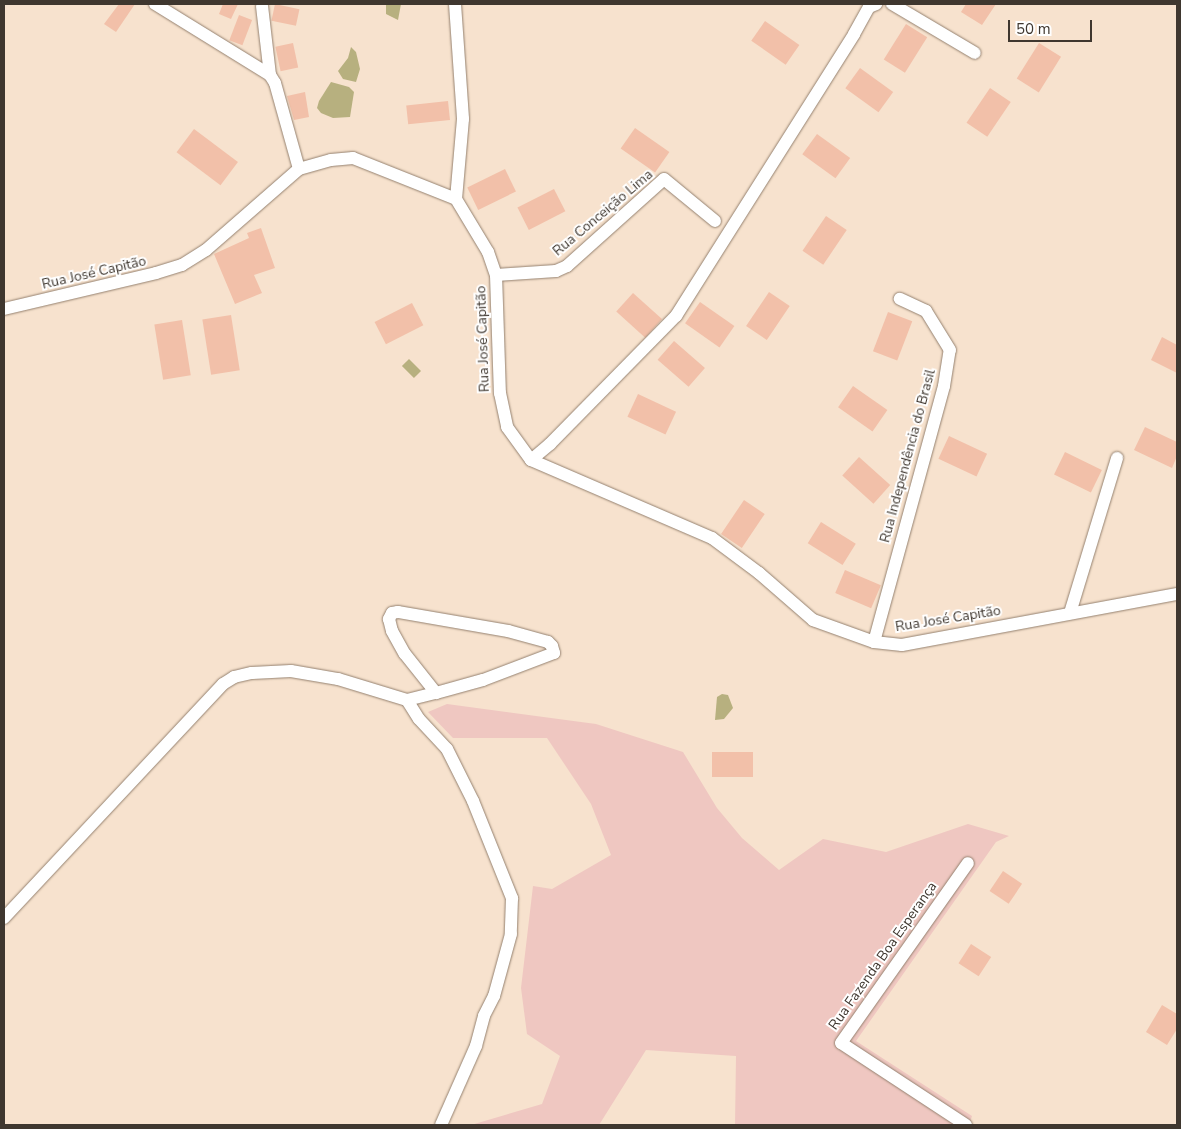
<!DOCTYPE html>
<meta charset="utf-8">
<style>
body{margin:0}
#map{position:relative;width:1181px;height:1129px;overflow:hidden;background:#f7e2ce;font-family:"Nunito Sans",sans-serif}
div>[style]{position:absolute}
.green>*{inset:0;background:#efc7c1}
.water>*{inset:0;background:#b7b07f;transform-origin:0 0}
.building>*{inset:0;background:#f2c0a9;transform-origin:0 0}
.roads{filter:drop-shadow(0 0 1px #94816f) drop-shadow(0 0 1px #94816f)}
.street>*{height:12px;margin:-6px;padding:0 6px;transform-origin:6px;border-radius:6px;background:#fff}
span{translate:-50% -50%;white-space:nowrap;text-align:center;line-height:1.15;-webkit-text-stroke:4px #fff;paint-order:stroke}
.street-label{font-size:14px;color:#3f372f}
.frame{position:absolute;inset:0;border:5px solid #3f372f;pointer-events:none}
.scale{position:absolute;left:1008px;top:20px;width:84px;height:22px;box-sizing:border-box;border:2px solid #3f372f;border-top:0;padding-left:6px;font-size:15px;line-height:18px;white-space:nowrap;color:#3f372f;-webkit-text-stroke:4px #fff;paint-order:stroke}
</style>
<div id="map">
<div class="green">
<div style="clip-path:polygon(447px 704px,596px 724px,683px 752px,717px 808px,742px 838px,779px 870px,823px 839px,886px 852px,968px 824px,1009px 836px,996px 842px,856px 1041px,972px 1116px,969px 1125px,735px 1125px,736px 1056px,646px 1050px,599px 1125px,471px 1125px,542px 1104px,560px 1056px,527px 1034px,521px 988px,533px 886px,552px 889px,611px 855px,591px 804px,547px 738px,453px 738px,428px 712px)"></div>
</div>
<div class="water">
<div style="clip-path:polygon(386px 4px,401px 4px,398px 20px,386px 14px)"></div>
<div style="clip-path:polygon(351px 47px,356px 52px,360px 69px,356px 82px,343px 79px,338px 71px,348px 58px)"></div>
<div style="clip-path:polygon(331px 82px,349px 87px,354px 92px,350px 117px,333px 118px,321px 113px,317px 108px,319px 101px)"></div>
<div style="left:409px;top:359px;width:17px;height:10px;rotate:45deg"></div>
<div style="clip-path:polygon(722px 694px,728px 695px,733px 708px,724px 719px,715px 720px,717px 697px)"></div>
</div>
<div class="building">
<div style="clip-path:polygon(119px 4px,135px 4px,116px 32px,104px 24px)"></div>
<div style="clip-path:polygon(223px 4px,238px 4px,231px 19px,219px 14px)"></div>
<div style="left:275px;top:4px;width:25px;height:17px;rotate:12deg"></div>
<div style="clip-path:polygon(966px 4px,996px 4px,982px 25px,961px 12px)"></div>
<div style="left:239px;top:15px;width:14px;height:27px;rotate:21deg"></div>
<div style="left:765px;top:21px;width:42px;height:24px;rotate:35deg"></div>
<div style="left:906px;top:24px;width:25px;height:42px;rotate:32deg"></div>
<div style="left:293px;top:43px;width:25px;height:18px;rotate:78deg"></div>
<div style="left:1039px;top:43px;width:26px;height:42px;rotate:32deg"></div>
<div style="left:860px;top:68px;width:41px;height:25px;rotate:36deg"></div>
<div style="left:990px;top:88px;width:25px;height:42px;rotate:34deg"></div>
<div style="clip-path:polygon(305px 92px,309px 117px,294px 120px,287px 96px)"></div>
<div style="left:448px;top:101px;width:19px;height:42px;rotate:84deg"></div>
<div style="left:635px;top:128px;width:42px;height:25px;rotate:35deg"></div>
<div style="left:194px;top:129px;width:55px;height:29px;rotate:37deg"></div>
<div style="left:817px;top:134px;width:41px;height:25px;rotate:36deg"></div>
<div style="left:505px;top:169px;width:25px;height:42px;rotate:64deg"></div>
<div style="left:554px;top:189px;width:25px;height:41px;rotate:63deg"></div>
<div style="left:826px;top:216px;width:25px;height:42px;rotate:34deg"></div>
<div style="clip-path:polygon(261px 228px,275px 268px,254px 275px,262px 293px,235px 304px,214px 254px,249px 238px,247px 233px)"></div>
<div style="left:769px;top:292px;width:25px;height:41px;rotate:34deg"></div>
<div style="left:633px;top:293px;width:39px;height:25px;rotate:42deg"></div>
<div style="left:700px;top:302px;width:42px;height:26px;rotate:35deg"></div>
<div style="left:412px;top:303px;width:25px;height:42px;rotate:63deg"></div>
<div style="left:888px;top:312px;width:26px;height:42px;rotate:21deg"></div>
<div style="left:231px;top:315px;width:56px;height:29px;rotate:81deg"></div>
<div style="left:182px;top:320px;width:56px;height:28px;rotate:81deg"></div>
<div style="clip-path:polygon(1162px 337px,1177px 345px,1177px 373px,1151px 360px)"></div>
<div style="left:674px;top:341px;width:41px;height:25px;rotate:41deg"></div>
<div style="left:853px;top:386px;width:42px;height:26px;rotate:35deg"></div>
<div style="left:638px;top:394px;width:42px;height:25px;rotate:25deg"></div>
<div style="clip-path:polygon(1145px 427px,1177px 442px,1177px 456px,1172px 468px,1134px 450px)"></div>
<div style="left:949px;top:436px;width:42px;height:25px;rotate:25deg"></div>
<div style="left:1065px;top:452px;width:41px;height:25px;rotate:26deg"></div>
<div style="left:859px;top:457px;width:42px;height:25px;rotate:42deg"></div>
<div style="left:744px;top:500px;width:25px;height:41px;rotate:34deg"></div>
<div style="left:821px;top:522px;width:41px;height:25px;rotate:32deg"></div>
<div style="left:845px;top:570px;width:39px;height:25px;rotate:23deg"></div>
<div style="left:712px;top:752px;width:41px;height:25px"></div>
<div style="left:1003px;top:871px;width:23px;height:24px;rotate:34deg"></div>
<div style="left:971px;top:944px;width:24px;height:23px;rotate:33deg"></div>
<div style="clip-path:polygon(1162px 1005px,1177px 1014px,1177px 1029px,1167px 1045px,1146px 1032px)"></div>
</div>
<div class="roads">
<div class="street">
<div style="left:155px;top:4px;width:135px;rotate:31.7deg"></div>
<div style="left:270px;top:75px;width:9px;rotate:58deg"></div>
<div style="left:275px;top:83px;width:89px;rotate:74.4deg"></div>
<div style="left:455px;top:4px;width:115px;rotate:86deg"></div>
<div style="left:463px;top:119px;width:80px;rotate:95deg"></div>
<div style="left:892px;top:4px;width:96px;rotate:30.6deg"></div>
<div style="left:262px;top:6px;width:69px;rotate:83.4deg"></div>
<div style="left:496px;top:275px;width:60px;rotate:-3.8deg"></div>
<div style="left:556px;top:271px;width:12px;rotate:-24deg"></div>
<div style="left:567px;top:266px;width:130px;rotate:-41.9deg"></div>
<div style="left:664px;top:179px;width:66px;rotate:39.5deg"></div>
<div style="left:4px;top:309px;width:156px;rotate:-13.3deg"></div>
<div style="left:156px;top:273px;width:27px;rotate:-17deg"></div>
<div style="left:182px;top:265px;width:28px;rotate:-32deg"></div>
<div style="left:206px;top:250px;width:123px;rotate:-41.1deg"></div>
<div style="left:299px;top:169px;width:33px;rotate:-16deg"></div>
<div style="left:331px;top:160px;width:22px;rotate:-5deg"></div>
<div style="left:353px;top:158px;width:111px;rotate:21.7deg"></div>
<div style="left:456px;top:199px;width:62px;rotate:58.9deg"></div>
<div style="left:488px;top:252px;width:24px;rotate:71deg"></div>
<div style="left:496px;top:275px;width:118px;rotate:88.1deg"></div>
<div style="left:500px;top:393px;width:35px;rotate:78deg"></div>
<div style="left:507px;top:427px;width:41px;rotate:54deg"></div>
<div style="left:531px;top:460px;width:197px;rotate:23.3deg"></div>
<div style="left:712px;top:538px;width:59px;rotate:36.7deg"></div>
<div style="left:759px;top:573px;width:72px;rotate:41deg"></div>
<div style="left:813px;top:620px;width:65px;rotate:19.8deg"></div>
<div style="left:874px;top:642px;width:28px;rotate:6deg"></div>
<div style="left:902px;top:645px;width:280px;rotate:-10.5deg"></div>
<div style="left:531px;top:460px;width:25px;rotate:-40deg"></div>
<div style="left:550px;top:444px;width:180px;rotate:-45.5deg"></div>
<div style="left:676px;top:316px;width:333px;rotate:-57.7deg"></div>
<div style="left:854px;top:34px;width:31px;rotate:-61deg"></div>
<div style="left:869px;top:7px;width:8px;rotate:-23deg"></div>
<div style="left:1070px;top:613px;width:162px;rotate:-73.1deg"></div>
<div style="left:874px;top:642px;width:265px;rotate:-74.7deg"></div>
<div style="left:944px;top:386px;width:36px;rotate:-81deg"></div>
<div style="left:950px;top:350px;width:46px;rotate:-121.6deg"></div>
<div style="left:926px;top:311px;width:29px;rotate:-155deg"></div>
<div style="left:407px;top:700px;width:30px;rotate:-14deg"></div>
<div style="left:436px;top:693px;width:49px;rotate:-15.5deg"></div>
<div style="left:483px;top:680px;width:76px;rotate:-20.8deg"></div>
<div style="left:554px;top:653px;width:7px;rotate:-106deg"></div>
<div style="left:552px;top:646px;width:6px;rotate:-135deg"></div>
<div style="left:548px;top:642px;width:41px;rotate:-164.6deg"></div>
<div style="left:508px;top:631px;width:112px;rotate:-170.2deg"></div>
<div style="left:398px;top:612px;width:6px;rotate:171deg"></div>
<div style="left:392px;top:613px;width:7px;rotate:117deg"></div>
<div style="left:389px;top:619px;width:12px;rotate:76deg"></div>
<div style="left:392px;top:631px;width:26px;rotate:61deg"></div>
<div style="left:405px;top:654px;width:50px;rotate:51.5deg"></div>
<div style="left:4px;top:918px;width:320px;rotate:-46.9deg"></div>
<div style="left:223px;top:684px;width:13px;rotate:-32deg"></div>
<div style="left:234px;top:677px;width:18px;rotate:-13deg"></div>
<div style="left:252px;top:673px;width:39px;rotate:-3deg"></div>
<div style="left:291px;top:671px;width:48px;rotate:9.7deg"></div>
<div style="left:338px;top:679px;width:72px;rotate:16.9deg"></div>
<div style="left:407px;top:700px;width:22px;rotate:58deg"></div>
<div style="left:419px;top:719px;width:41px;rotate:47deg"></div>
<div style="left:447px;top:749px;width:58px;rotate:63.4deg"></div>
<div style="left:473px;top:801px;width:105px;rotate:68.1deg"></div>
<div style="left:512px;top:898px;width:36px;rotate:92deg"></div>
<div style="left:511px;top:934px;width:64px;rotate:105.3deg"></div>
<div style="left:494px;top:996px;width:22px;rotate:117deg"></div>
<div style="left:484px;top:1016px;width:31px;rotate:105deg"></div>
<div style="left:476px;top:1046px;width:86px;rotate:113.9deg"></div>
<div style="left:966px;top:1125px;width:149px;rotate:-146.7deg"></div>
<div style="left:841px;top:1043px;width:220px;rotate:-54.8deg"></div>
</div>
</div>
<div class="street-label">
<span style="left:603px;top:213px;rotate:-40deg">Rua Conceição Lima</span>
<span style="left:94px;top:273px;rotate:-13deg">Rua José Capitão</span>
<span style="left:483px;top:339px;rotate:-92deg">Rua José Capitão</span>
<span style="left:908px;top:456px;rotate:-75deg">Rua Independência do Brasil</span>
<span style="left:948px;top:619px;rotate:-9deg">Rua José Capitão</span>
<span style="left:883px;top:956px;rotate:-55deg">Rua Fazenda Boa Esperança</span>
</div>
<div class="frame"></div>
<div class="scale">50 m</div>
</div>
